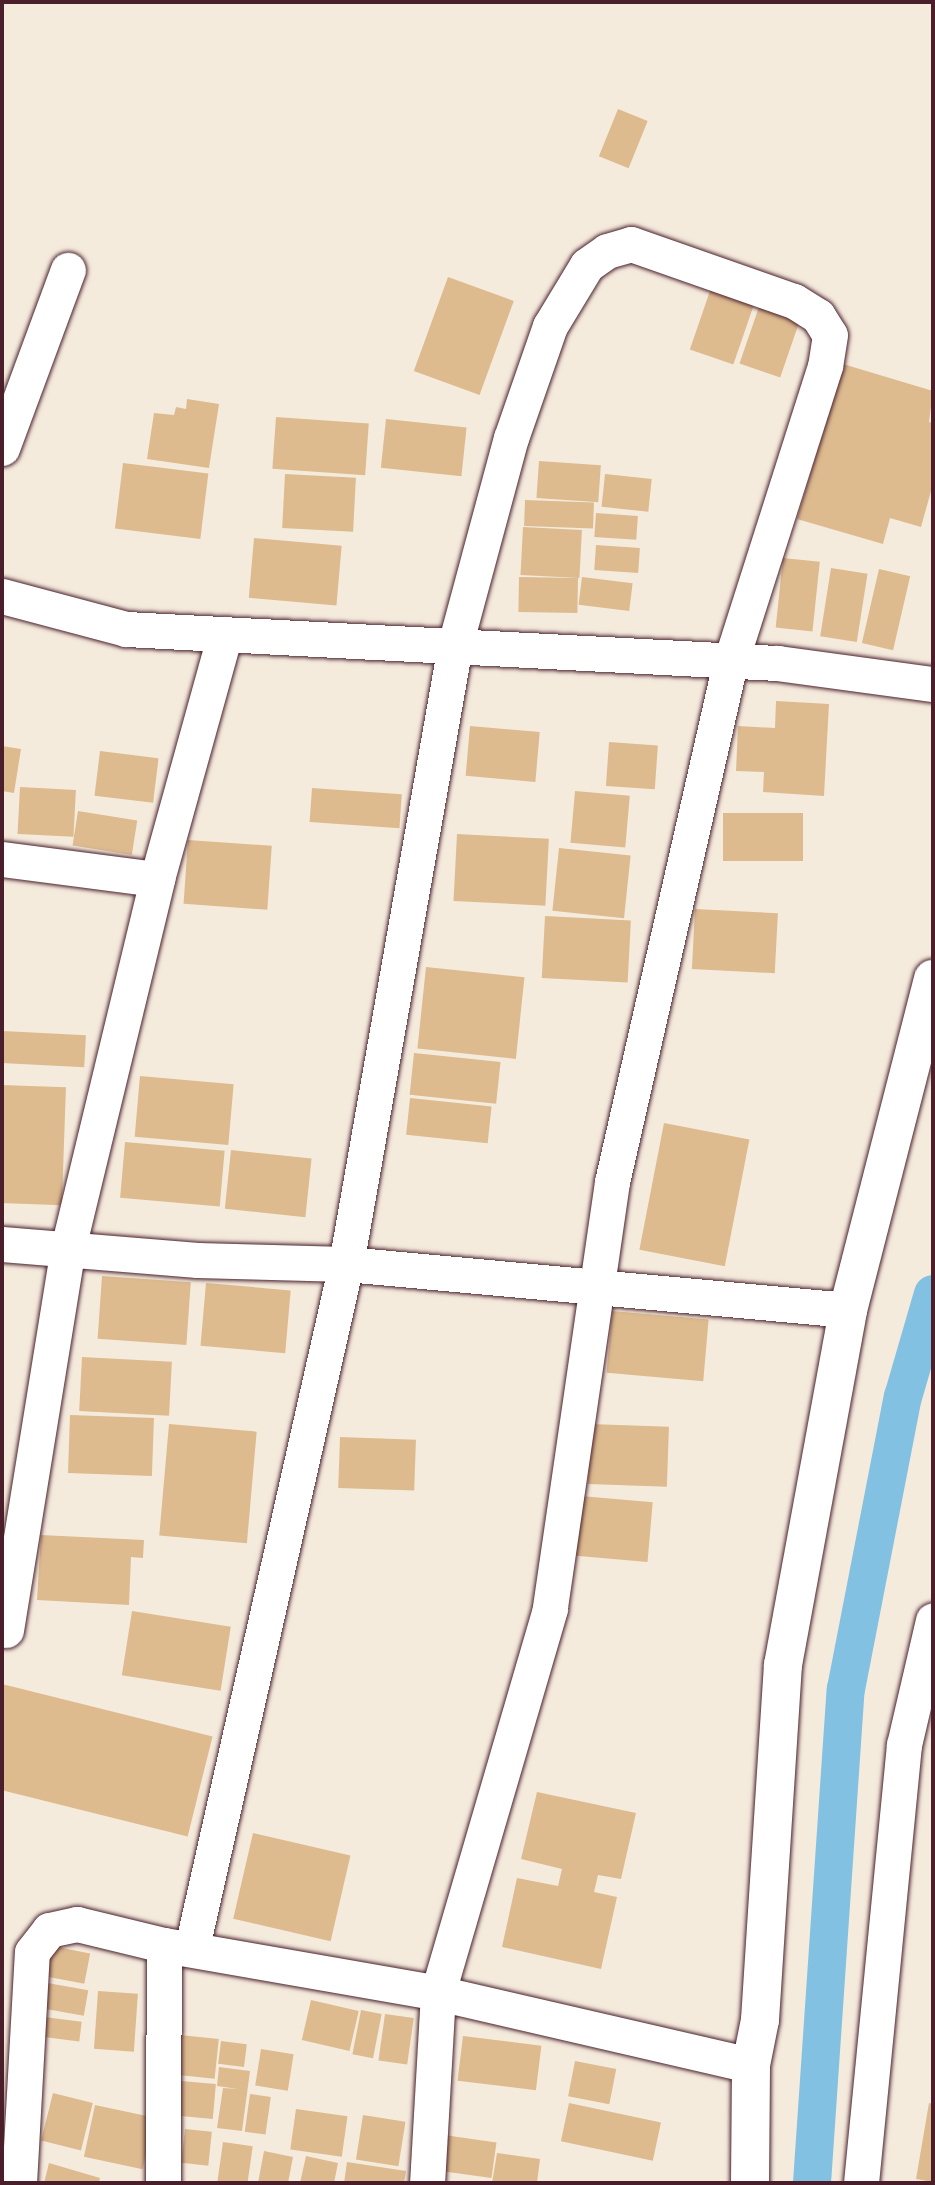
<!DOCTYPE html>
<style>
body{margin:0}
#map{position:relative;width:935px;height:2185px;overflow:hidden;background:#f5ebdd;font-family:"Balsamiq Sans",sans-serif}
div>[style]{position:absolute}
.canal>*{height:38px;margin:-19px;padding:0 19px;transform-origin:19px;border-radius:19px;background:#82c1e2}
.building>*{inset:0;background:#ddbb8f;transform-origin:0 0}
.roads{filter:drop-shadow(0 0 2px #4a1f2b) drop-shadow(0 0 2px #4a1f2b)}
.street>*{height:35px;margin:-17.5px;padding:0 17.5px;transform-origin:17.5px;border-radius:17.5px;background:#fff}
.secondary>*{height:38px;margin:-19px;padding:0 19px;transform-origin:19px;border-radius:19px;background:#fff}
span{translate:-50% -50%;white-space:nowrap;text-align:center;line-height:1.15;-webkit-text-stroke:7px #fff;paint-order:stroke}
.frame{position:absolute;inset:0;border:4px solid #4a1f2b;pointer-events:none}
</style>
<div id="map">
<div class="canal">
<div style="left:812px;top:2183px;width:495px;rotate:-86.1deg"></div>
<div style="left:846px;top:1689px;width:298px;rotate:-79deg"></div>
<div style="left:903px;top:1397px;width:107px;rotate:-73.8deg"></div>
</div>
<div class="building">
<div style="left:618px;top:109px;width:32px;height:51px;rotate:22deg"></div>
<div style="left:448px;top:277px;width:70px;height:100px;rotate:20deg"></div>
<div style="left:711px;top:288px;width:46px;height:65px;rotate:19deg"></div>
<div style="left:760px;top:304px;width:43px;height:63px;rotate:19deg"></div>
<div style="clip-path:polygon(843px 364px,933px 391px,929px 422px,933px 423px,933px 484px,921px 527px,890px 518px,883px 544px,797px 519px)"></div>
<div style="clip-path:polygon(187px 399px,219px 404px,209px 468px,147px 459px,154px 413px,174px 415px,176px 407px,186px 409px)"></div>
<div style="left:276px;top:417px;width:93px;height:52px;rotate:4deg"></div>
<div style="left:386px;top:419px;width:81px;height:49px;rotate:6deg"></div>
<div style="left:539px;top:461px;width:62px;height:37px;rotate:4deg"></div>
<div style="left:123px;top:463px;width:86px;height:66px;rotate:7deg"></div>
<div style="left:285px;top:474px;width:71px;height:54px;rotate:3deg"></div>
<div style="left:605px;top:474px;width:47px;height:33px;rotate:6deg"></div>
<div style="left:525px;top:500px;width:69px;height:26px;rotate:2deg"></div>
<div style="left:596px;top:513px;width:42px;height:24px;rotate:4deg"></div>
<div style="left:523px;top:527px;width:59px;height:48px;rotate:3deg"></div>
<div style="left:254px;top:538px;width:88px;height:60px;rotate:5deg"></div>
<div style="left:596px;top:545px;width:44px;height:25px;rotate:4deg"></div>
<div style="left:783px;top:558px;width:37px;height:70px;rotate:6deg"></div>
<div style="left:831px;top:568px;width:37px;height:69px;rotate:9deg"></div>
<div style="left:879px;top:569px;width:32px;height:76px;rotate:13deg"></div>
<div style="left:519px;top:577px;width:59px;height:35px;rotate:1deg"></div>
<div style="left:582px;top:577px;width:51px;height:28px;rotate:7deg"></div>
<div style="clip-path:polygon(776px 701px,829px 704px,824px 796px,763px 792px,764px 772px,736px 771px,738px 726px,775px 728px)"></div>
<div style="left:470px;top:726px;width:70px;height:50px;rotate:5deg"></div>
<div style="left:609px;top:742px;width:49px;height:44px;rotate:4deg"></div>
<div style="clip-path:polygon(2px 746px,21px 749px,14px 793px,2px 791px)"></div>
<div style="left:100px;top:751px;width:59px;height:45px;rotate:7deg"></div>
<div style="left:20px;top:787px;width:56px;height:47px;rotate:3deg"></div>
<div style="left:312px;top:788px;width:90px;height:34px;rotate:4deg"></div>
<div style="left:575px;top:791px;width:55px;height:52px;rotate:5deg"></div>
<div style="left:78px;top:811px;width:60px;height:35px;rotate:9deg"></div>
<div style="left:723px;top:813px;width:80px;height:48px"></div>
<div style="left:457px;top:834px;width:92px;height:67px;rotate:3deg"></div>
<div style="left:188px;top:840px;width:84px;height:64px;rotate:4deg"></div>
<div style="left:559px;top:848px;width:72px;height:63px;rotate:6deg"></div>
<div style="left:695px;top:909px;width:83px;height:60px;rotate:3deg"></div>
<div style="left:545px;top:916px;width:86px;height:62px;rotate:3deg"></div>
<div style="left:426px;top:967px;width:99px;height:82px;rotate:6deg"></div>
<div style="left:3px;top:1031px;width:83px;height:32px;rotate:3deg"></div>
<div style="left:414px;top:1053px;width:87px;height:42px;rotate:6deg"></div>
<div style="left:140px;top:1076px;width:94px;height:61px;rotate:5deg"></div>
<div style="left:2px;top:1085px;width:64px;height:118px;rotate:2deg"></div>
<div style="left:410px;top:1098px;width:82px;height:37px;rotate:6deg"></div>
<div style="left:664px;top:1123px;width:87px;height:129px;rotate:11deg"></div>
<div style="left:125px;top:1142px;width:100px;height:56px;rotate:5deg"></div>
<div style="left:231px;top:1150px;width:81px;height:59px;rotate:6deg"></div>
<div style="left:102px;top:1276px;width:89px;height:63px;rotate:4deg"></div>
<div style="left:206px;top:1283px;width:85px;height:63px;rotate:5deg"></div>
<div style="left:612px;top:1311px;width:97px;height:62px;rotate:5deg"></div>
<div style="left:82px;top:1357px;width:90px;height:54px;rotate:3deg"></div>
<div style="left:70px;top:1415px;width:84px;height:58px;rotate:2deg"></div>
<div style="left:169px;top:1424px;width:88px;height:112px;rotate:5deg"></div>
<div style="left:590px;top:1424px;width:79px;height:60px;rotate:2deg"></div>
<div style="left:340px;top:1437px;width:76px;height:51px;rotate:2deg"></div>
<div style="left:581px;top:1496px;width:72px;height:60px;rotate:5deg"></div>
<div style="clip-path:polygon(41px 1535px,144px 1540px,143px 1558px,131px 1557px,129px 1605px,37px 1600px)"></div>
<div style="left:132px;top:1611px;width:100px;height:65px;rotate:9deg"></div>
<div style="left:2px;top:1684px;width:217px;height:103px;rotate:14deg"></div>
<div style="clip-path:polygon(537px 1792px,636px 1813px,621px 1879px,598px 1875px,594px 1892px,617px 1897px,601px 1969px,502px 1947px,517px 1878px,558px 1886px,562px 1869px,521px 1859px)"></div>
<div style="left:253px;top:1833px;width:100px;height:88px;rotate:13deg"></div>
<div style="left:47px;top:1945px;width:44px;height:31px;rotate:11deg"></div>
<div style="left:42px;top:1982px;width:47px;height:26px;rotate:10deg"></div>
<div style="left:98px;top:1991px;width:40px;height:58px;rotate:4deg"></div>
<div style="left:311px;top:2000px;width:49px;height:41px;rotate:13deg"></div>
<div style="left:361px;top:2010px;width:21px;height:45px;rotate:11deg"></div>
<div style="left:385px;top:2014px;width:29px;height:47px;rotate:8deg"></div>
<div style="left:44px;top:2017px;width:38px;height:20px;rotate:7deg"></div>
<div style="left:180px;top:2035px;width:39px;height:40px;rotate:6deg"></div>
<div style="left:463px;top:2036px;width:79px;height:45px;rotate:7deg"></div>
<div style="left:221px;top:2041px;width:26px;height:23px;rotate:7deg"></div>
<div style="left:261px;top:2049px;width:33px;height:37px;rotate:9deg"></div>
<div style="left:575px;top:2061px;width:42px;height:36px;rotate:11deg"></div>
<div style="clip-path:polygon(219px 2067px,250px 2071px,242px 2131px,217px 2128px,223px 2088px,238px 2089px,217px 2086px)"></div>
<div style="left:181px;top:2081px;width:35px;height:35px;rotate:5deg"></div>
<div style="left:53px;top:2093px;width:41px;height:49px;rotate:14deg"></div>
<div style="left:250px;top:2094px;width:21px;height:38px;rotate:8deg"></div>
<div style="left:569px;top:2103px;width:94px;height:39px;rotate:12deg"></div>
<div style="clip-path:polygon(929px 2103px,933px 2104px,933px 2182px,916px 2179px)"></div>
<div style="left:95px;top:2105px;width:60px;height:53px;rotate:12deg"></div>
<div style="left:296px;top:2109px;width:52px;height:41px;rotate:8deg"></div>
<div style="left:363px;top:2115px;width:43px;height:45px;rotate:9deg"></div>
<div style="left:185px;top:2129px;width:27px;height:34px;rotate:6deg"></div>
<div style="left:444px;top:2135px;width:53px;height:36px;rotate:8deg"></div>
<div style="left:223px;top:2142px;width:30px;height:41px;rotate:8deg"></div>
<div style="clip-path:polygon(264px 2151px,293px 2157px,288px 2183px,258px 2183px)"></div>
<div style="clip-path:polygon(497px 2153px,540px 2159px,537px 2183px,492px 2183px)"></div>
<div style="clip-path:polygon(306px 2156px,338px 2163px,334px 2183px,300px 2183px)"></div>
<div style="clip-path:polygon(347px 2162px,406px 2171px,404px 2183px,344px 2183px)"></div>
<div style="clip-path:polygon(49px 2163px,100px 2178px,99px 2183px,44px 2183px)"></div>
</div>
<div class="roads">
<div class="street">
<div style="left:2px;top:448px;width:190px;rotate:-69.7deg"></div>
<div style="left:2px;top:596px;width:128px;rotate:14.9deg"></div>
<div style="left:126px;top:629px;width:652px;rotate:2.99deg"></div>
<div style="left:777px;top:663px;width:157px;rotate:7.7deg"></div>
<div style="left:2px;top:859px;width:156px;rotate:7.4deg"></div>
<div style="left:2px;top:1244px;width:196px;rotate:4.7deg"></div>
<div style="left:197px;top:1260px;width:149px;rotate:1.5deg"></div>
<div style="left:346px;top:1264px;width:504px;rotate:5.24deg"></div>
<div style="left:6px;top:1630px;width:387px;rotate:-80.8deg"></div>
<div style="left:68px;top:1248px;width:380px;rotate:-76.4deg"></div>
<div style="left:157px;top:879px;width:254px;rotate:-74.5deg"></div>
<div style="left:192px;top:1947px;width:700px;rotate:-77.29deg"></div>
<div style="left:346px;top:1264px;width:629px;rotate:-80.01deg"></div>
<div style="left:455px;top:645px;width:214px;rotate:-74.9deg"></div>
<div style="left:511px;top:438px;width:119px;rotate:-70.8deg"></div>
<div style="left:550px;top:326px;width:71px;rotate:-58.8deg"></div>
<div style="left:587px;top:265px;width:24px;rotate:-35deg"></div>
<div style="left:607px;top:251px;width:25px;rotate:-16deg"></div>
<div style="left:631px;top:244px;width:173px;rotate:19.3deg"></div>
<div style="left:794px;top:301px;width:28px;rotate:32deg"></div>
<div style="left:818px;top:316px;width:22px;rotate:58deg"></div>
<div style="left:830px;top:335px;width:31px;rotate:99deg"></div>
<div style="left:825px;top:366px;width:312px;rotate:107.7deg"></div>
<div style="left:730px;top:663px;width:532px;rotate:102.81deg"></div>
<div style="left:612px;top:1182px;width:431px;rotate:98.3deg"></div>
<div style="left:550px;top:1609px;width:400px;rotate:106.3deg"></div>
<div style="left:438px;top:1993px;width:190px;rotate:93.3deg"></div>
<div style="left:19px;top:2183px;width:231px;rotate:-86.8deg"></div>
<div style="left:32px;top:1952px;width:28px;rotate:-52deg"></div>
<div style="left:49px;top:1930px;width:29px;rotate:-12deg"></div>
<div style="left:77px;top:1924px;width:89px;rotate:13.6deg"></div>
<div style="left:164px;top:1945px;width:278px;rotate:9.9deg"></div>
<div style="left:438px;top:1993px;width:321px;rotate:13deg"></div>
<div style="left:163px;top:2183px;width:238px;rotate:-89.8deg"></div>
<div style="left:861px;top:2183px;width:440px;rotate:-84.4deg"></div>
<div style="left:904px;top:1745px;width:128px;rotate:-76.9deg"></div>
</div>
<div class="secondary">
<div style="left:750px;top:2183px;width:118px;rotate:-89.5deg"></div>
<div style="left:751px;top:2065px;width:46px;rotate:-78.7deg"></div>
<div style="left:760px;top:2020px;width:356px;rotate:-86.3deg"></div>
<div style="left:783px;top:1665px;width:361px;rotate:-79.6deg"></div>
<div style="left:848px;top:1310px;width:342px;rotate:-75.6deg"></div>
</div>
</div>
<div class="frame"></div>
</div>
